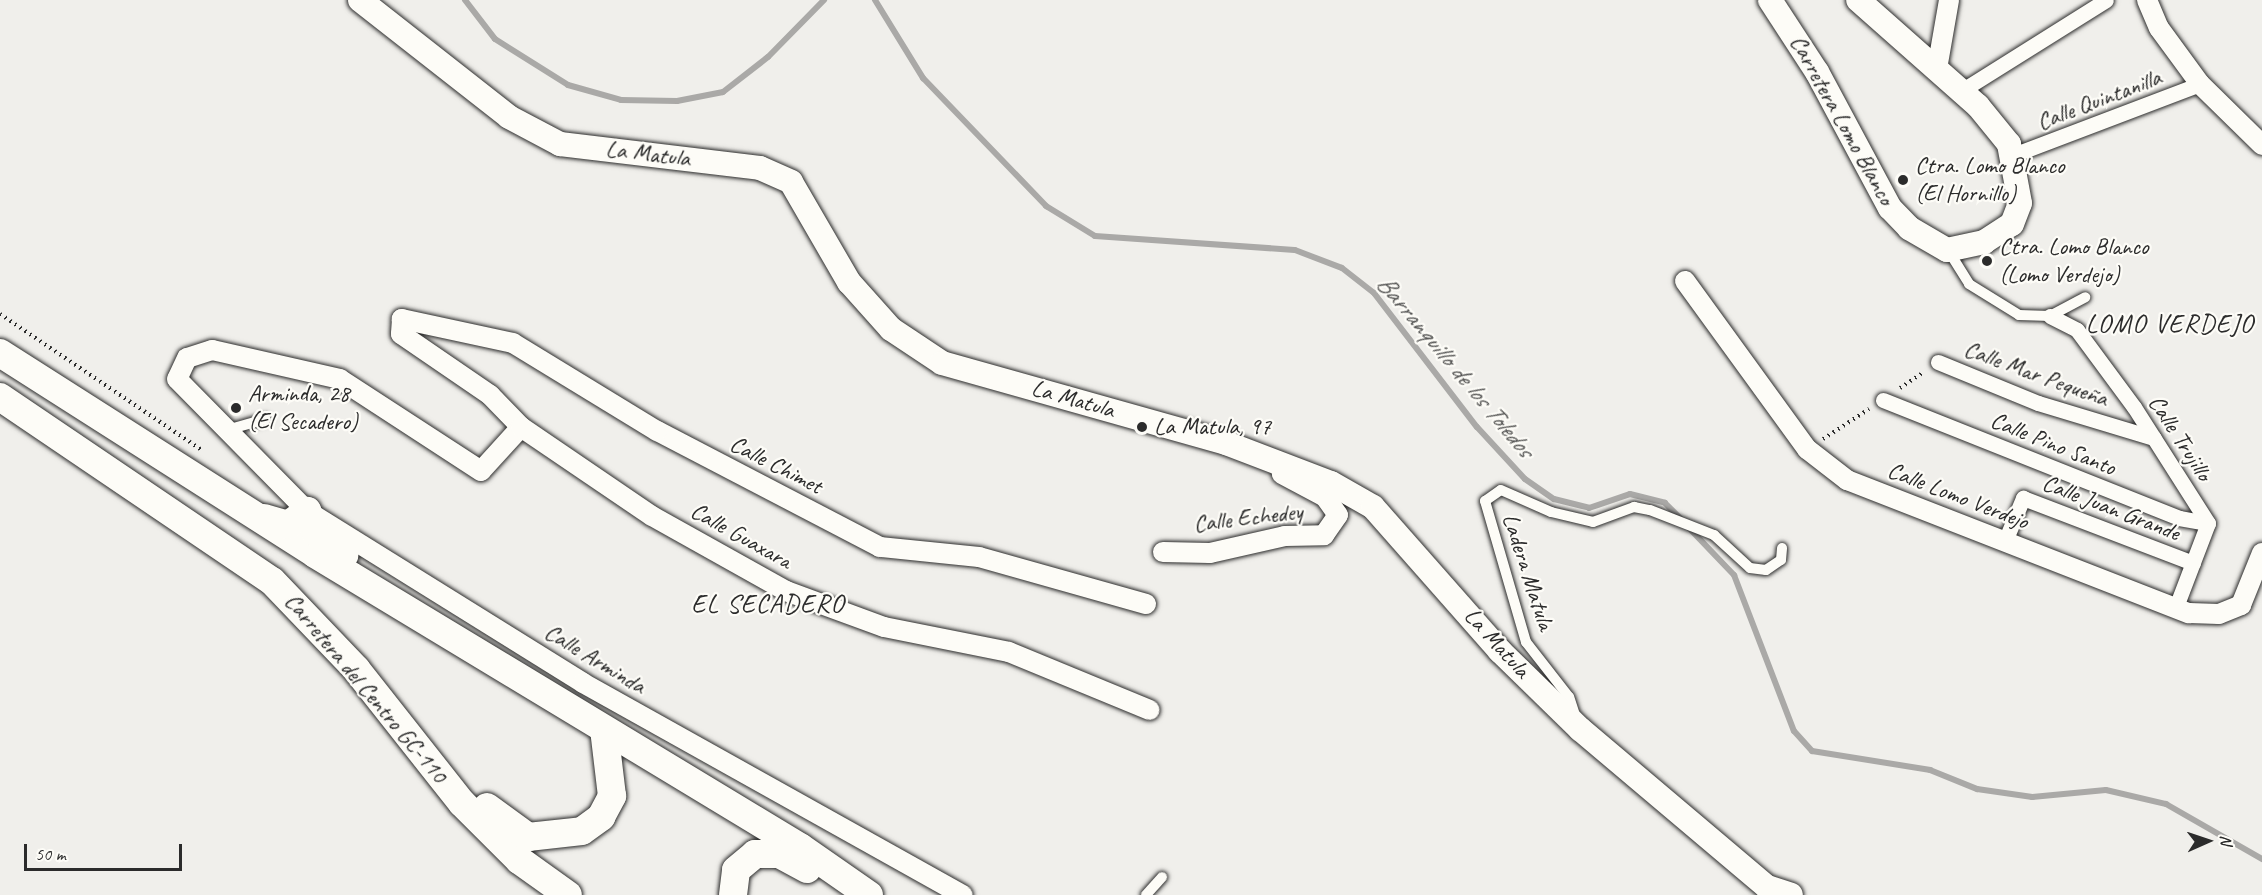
<!DOCTYPE html>
<meta charset="utf-8">
<style>
body{margin:0}
#map{position:relative;width:2262px;height:895px;overflow:hidden;background:#f0efeb;font-family:Caveat,sans-serif}
div>[style]{position:absolute}
.stream>*{height:6px;margin:-3px;padding:0 3px;transform-origin:3px;border-radius:3px;background:#aaa9a7}
.path>*{height:4px;margin-top:-2px;transform-origin:0;background:repeating-linear-gradient(90deg,#2b2b2b 0 1.5px,transparent 0 6px)}
.roads{filter:drop-shadow(0 0 2px #2b2b2b) drop-shadow(0 0 2px #2b2b2b)}
.service>*{height:10px;margin:-5px;padding:0 5px;transform-origin:5px;border-radius:5px;background:#fdfcf7}
.pedestrian>*{height:15px;margin:-7.5px;padding:0 7.5px;transform-origin:7.5px;border-radius:7.5px;background:#fdfcf7}
.minor>*{height:20px;margin:-10px;padding:0 10px;transform-origin:10px;border-radius:10px;background:#fdfcf7}
.tertiary>*{height:24px;margin:-12px;padding:0 12px;transform-origin:12px;border-radius:12px;background:#fdfcf7}
.secondary>*{height:28px;margin:-14px;padding:0 14px;transform-origin:14px;border-radius:14px;background:#fdfcf7}
.dots>*{width:16px;height:16px;translate:-50% -50%;box-sizing:border-box;border:3px solid #fdfcf7;border-radius:50%}
span{translate:-50% -50%;white-space:nowrap;text-align:center;line-height:1.15;-webkit-text-stroke:4.5px #fdfcf7;paint-order:stroke}
.street-label{font-size:24px;color:#2b2b2b}
.poi-label{font-size:24px;color:#2b2b2b}
.left{translate:0 -50%;text-align:left}
.neighbourhood-label{font-size:26px;color:#2b2b2b;letter-spacing:1.5px}
.water-label{font-size:26px;color:#575756;font-style:italic}
.north{position:absolute;left:2178px;top:811px;width:60px;height:60px;-webkit-text-stroke:4px #fdfcf7;paint-order:stroke;rotate:87deg;font-size:16px;font-weight:700;line-height:24px;text-align:center;color:#2b2b2b}
.north::after{content:'';display:block;margin:auto;width:21px;height:27px;background:#2b2b2b;clip-path:polygon(50% 0,100% 100%,50% 72%,0 100%)}
.scale{position:absolute;left:24px;top:844px;width:158px;height:27px;box-sizing:border-box;border:3px solid #2b2b2b;border-top:0;padding-left:8px;font-size:18px;line-height:21px;white-space:nowrap;color:#2b2b2b;-webkit-text-stroke:4px #fdfcf7;paint-order:stroke}
</style>
<div id="map">
<div class="stream">
<div style="left:465px;top:0;width:49px;rotate:52.4deg"></div>
<div style="left:495px;top:39px;width:86px;rotate:32.2deg"></div>
<div style="left:568px;top:85px;width:55px;rotate:15.8deg"></div>
<div style="left:621px;top:100px;width:56px;rotate:1deg"></div>
<div style="left:677px;top:101px;width:47px;rotate:-11.1deg"></div>
<div style="left:723px;top:92px;width:57px;rotate:-37.9deg"></div>
<div style="left:768px;top:57px;width:80px;rotate:-45.5deg"></div>
<div style="left:875px;top:0;width:92px;rotate:58.4deg"></div>
<div style="left:923px;top:78px;width:178px;rotate:46.1deg"></div>
<div style="left:1046px;top:206px;width:57px;rotate:31.5deg"></div>
<div style="left:1095px;top:236px;width:200px;rotate:4deg"></div>
<div style="left:1295px;top:250px;width:50px;rotate:21deg"></div>
<div style="left:1342px;top:268px;width:41px;rotate:38deg"></div>
<div style="left:1374px;top:293px;width:169px;rotate:52.5deg"></div>
<div style="left:1477px;top:427px;width:71px;rotate:47.3deg"></div>
<div style="left:1525px;top:479px;width:35px;rotate:35deg"></div>
<div style="left:1554px;top:499px;width:36px;rotate:14deg"></div>
<div style="left:1589px;top:508px;width:43px;rotate:-18.9deg"></div>
<div style="left:1630px;top:494px;width:36px;rotate:14deg"></div>
<div style="left:1665px;top:503px;width:23px;rotate:45deg"></div>
<div style="left:1690px;top:529px;width:64px;rotate:46.3deg"></div>
<div style="left:1734px;top:575px;width:167px;rotate:69deg"></div>
<div style="left:1794px;top:731px;width:27px;rotate:48deg"></div>
<div style="left:1812px;top:751px;width:120px;rotate:9.1deg"></div>
<div style="left:1930px;top:770px;width:51px;rotate:22deg"></div>
<div style="left:1977px;top:789px;width:56px;rotate:8.3deg"></div>
<div style="left:2032px;top:797px;width:74px;rotate:-5.4deg"></div>
<div style="left:2106px;top:790px;width:62px;rotate:13.1deg"></div>
<div style="left:2166px;top:804px;width:111px;rotate:29.8deg"></div>
</div>
<div class="path">
<div style="left:0;top:314px;width:245px;rotate:34deg"></div>
<div style="left:1900px;top:388px;width:29px;rotate:-34deg"></div>
<div style="left:1823px;top:439px;width:55px;rotate:-33.1deg"></div>
</div>
<div class="roads">
<div class="service">
<div style="left:1948px;top:250px;width:40px;rotate:58deg"></div>
<div style="left:1969px;top:284px;width:59px;rotate:31.8deg"></div>
<div style="left:2019px;top:315px;width:31px;rotate:2deg"></div>
<div style="left:2050px;top:316px;width:40px;rotate:-28deg"></div>
<div style="left:227px;top:430px;width:40px;rotate:-16deg"></div>
<div style="left:1576px;top:718px;width:22px;rotate:-108deg"></div>
<div style="left:1569px;top:697px;width:70px;rotate:-128deg"></div>
<div style="left:1526px;top:642px;width:147px;rotate:-106.2deg"></div>
<div style="left:1485px;top:501px;width:19px;rotate:-35deg"></div>
<div style="left:1501px;top:490px;width:55px;rotate:23.7deg"></div>
<div style="left:1551px;top:512px;width:43px;rotate:13.4deg"></div>
<div style="left:1593px;top:522px;width:44px;rotate:-20.1deg"></div>
<div style="left:1634px;top:507px;width:16px;rotate:11deg"></div>
<div style="left:1650px;top:510px;width:69px;rotate:21.3deg"></div>
<div style="left:1714px;top:535px;width:49px;rotate:42.5deg"></div>
<div style="left:1750px;top:568px;width:16px;rotate:7deg"></div>
<div style="left:1766px;top:570px;width:18px;rotate:-34deg"></div>
<div style="left:1781px;top:560px;width:12px;rotate:-85deg"></div>
<div style="left:1146px;top:895px;width:24px;rotate:-48deg"></div>
</div>
<div class="pedestrian">
<div style="left:1961px;top:91px;width:171px;rotate:-32.1deg"></div>
<div style="left:2013px;top:155px;width:200px;rotate:-20.8deg"></div>
<div style="left:2050px;top:316px;width:30px;rotate:27deg"></div>
<div style="left:2077px;top:330px;width:96px;rotate:53.5deg"></div>
<div style="left:2134px;top:407px;width:138px;rotate:57.5deg"></div>
<div style="left:2208px;top:523px;width:90px;rotate:110.9deg"></div>
<div style="left:1938px;top:362px;width:108px;rotate:22.3deg"></div>
<div style="left:2038px;top:403px;width:121px;rotate:16.8deg"></div>
<div style="left:1883px;top:400px;width:319px;rotate:21.7deg"></div>
<div style="left:2179px;top:518px;width:29px;rotate:10deg"></div>
<div style="left:2005px;top:541px;width:47px;rotate:-67.3deg"></div>
<div style="left:2023px;top:498px;width:182px;rotate:20.9deg"></div>
</div>
<div class="minor">
<div style="left:2147px;top:0;width:30px;rotate:67deg"></div>
<div style="left:2159px;top:28px;width:69px;rotate:53.8deg"></div>
<div style="left:2200px;top:84px;width:87px;rotate:44.5deg"></div>
<div style="left:1937px;top:69px;width:70px;rotate:-80.1deg"></div>
<div style="left:1685px;top:281px;width:208px;rotate:54deg"></div>
<div style="left:1807px;top:449px;width:51px;rotate:37.8deg"></div>
<div style="left:1847px;top:480px;width:367px;rotate:21.3deg"></div>
<div style="left:2189px;top:613px;width:30px;rotate:2deg"></div>
<div style="left:2219px;top:614px;width:24px;rotate:-22deg"></div>
<div style="left:2241px;top:605px;width:56px;rotate:-68deg"></div>
<div style="left:521px;top:427px;width:59px;rotate:132.3deg"></div>
<div style="left:481px;top:471px;width:168px;rotate:-146.9deg"></div>
<div style="left:340px;top:379px;width:131px;rotate:-167.2deg"></div>
<div style="left:212px;top:350px;width:26px;rotate:162deg"></div>
<div style="left:187px;top:358px;width:23px;rotate:115deg"></div>
<div style="left:177px;top:379px;width:185px;rotate:45.4deg"></div>
<div style="left:307px;top:511px;width:325px;rotate:31.9deg"></div>
<div style="left:583px;top:683px;width:435px;rotate:29.2deg"></div>
<div style="left:1163px;top:552px;width:47px;rotate:1.2deg"></div>
<div style="left:1210px;top:553px;width:77px;rotate:-12.8deg"></div>
<div style="left:1285px;top:536px;width:39px;rotate:-1deg"></div>
<div style="left:1324px;top:535px;width:24px;rotate:-55deg"></div>
<div style="left:1338px;top:515px;width:22px;rotate:-126deg"></div>
<div style="left:1325px;top:497px;width:49px;rotate:-151.9deg"></div>
<div style="left:1146px;top:604px;width:173px;rotate:-164.3deg"></div>
<div style="left:979px;top:557px;width:100px;rotate:-174.2deg"></div>
<div style="left:880px;top:547px;width:251px;rotate:-152.5deg"></div>
<div style="left:657px;top:431px;width:169px;rotate:-148.6deg"></div>
<div style="left:513px;top:343px;width:114px;rotate:-167.8deg"></div>
<div style="left:402px;top:319px;width:15px;rotate:94deg"></div>
<div style="left:401px;top:334px;width:108px;rotate:34.4deg"></div>
<div style="left:490px;top:395px;width:45px;rotate:45.9deg"></div>
<div style="left:521px;top:427px;width:158px;rotate:34.2deg"></div>
<div style="left:652px;top:516px;width:154px;rotate:29.2deg"></div>
<div style="left:786px;top:591px;width:104px;rotate:20.2deg"></div>
<div style="left:884px;top:627px;width:127px;rotate:11.3deg"></div>
<div style="left:1009px;top:652px;width:152px;rotate:22.4deg"></div>
</div>
<div class="tertiary">
<div style="left:360px;top:0;width:189px;rotate:38.1deg"></div>
<div style="left:509px;top:117px;width:58px;rotate:27.9deg"></div>
<div style="left:560px;top:144px;width:201px;rotate:6.8deg"></div>
<div style="left:760px;top:168px;width:34px;rotate:24deg"></div>
<div style="left:791px;top:182px;width:116px;rotate:59.9deg"></div>
<div style="left:849px;top:282px;width:63px;rotate:48.2deg"></div>
<div style="left:891px;top:329px;width:61px;rotate:33.7deg"></div>
<div style="left:942px;top:363px;width:295px;rotate:15.7deg"></div>
<div style="left:1226px;top:443px;width:112px;rotate:20.9deg"></div>
<div style="left:1331px;top:483px;width:48px;rotate:29.7deg"></div>
<div style="left:1373px;top:507px;width:192px;rotate:48.6deg"></div>
<div style="left:1500px;top:651px;width:112px;rotate:44.3deg"></div>
<div style="left:1580px;top:729px;width:245px;rotate:40.2deg"></div>
<div style="left:1767px;top:887px;width:25px;rotate:18deg"></div>
<div style="left:1770px;top:0;width:86px;rotate:56.9deg"></div>
<div style="left:1817px;top:72px;width:154px;rotate:61.8deg"></div>
<div style="left:1890px;top:208px;width:28px;rotate:46deg"></div>
<div style="left:1909px;top:228px;width:44px;rotate:30.1deg"></div>
<div style="left:1947px;top:250px;width:38px;rotate:-12deg"></div>
<div style="left:1984px;top:242px;width:33px;rotate:-33deg"></div>
<div style="left:2012px;top:224px;width:22px;rotate:-69deg"></div>
<div style="left:2020px;top:203px;width:60px;rotate:-100.6deg"></div>
<div style="left:2009px;top:144px;width:49px;rotate:-129.2deg"></div>
<div style="left:1978px;top:106px;width:160px;rotate:-138.5deg"></div>
</div>
<div class="secondary">
<div style="left:0;top:353px;width:374px;rotate:32.5deg"></div>
<div style="left:315px;top:554px;width:567px;rotate:31.14deg"></div>
<div style="left:800px;top:847px;width:84px;rotate:34.8deg"></div>
<div style="left:0;top:397px;width:328px;rotate:34.1deg"></div>
<div style="left:272px;top:581px;width:122px;rotate:46.3deg"></div>
<div style="left:356px;top:669px;width:171px;rotate:51.7deg"></div>
<div style="left:462px;top:803px;width:81px;rotate:45deg"></div>
<div style="left:519px;top:860px;width:60px;rotate:35.5deg"></div>
<div style="left:264px;top:518px;width:25px;rotate:16deg"></div>
<div style="left:288px;top:525px;width:24px;rotate:-36deg"></div>
<div style="left:307px;top:511px;width:24px;rotate:68deg"></div>
<div style="left:316px;top:533px;width:36px;rotate:38deg"></div>
<div style="left:487px;top:807px;width:51px;rotate:36.2deg"></div>
<div style="left:528px;top:837px;width:54px;rotate:-6.3deg"></div>
<div style="left:582px;top:831px;width:24px;rotate:-36deg"></div>
<div style="left:601px;top:817px;width:24px;rotate:-62deg"></div>
<div style="left:612px;top:796px;width:67px;rotate:-96.8deg"></div>
<div style="left:733px;top:895px;width:25px;rotate:-83deg"></div>
<div style="left:736px;top:870px;width:25px;rotate:-40deg"></div>
<div style="left:755px;top:854px;width:24px"></div>
<div style="left:779px;top:854px;width:32px;rotate:28deg"></div>
</div>
</div>
<div class="dots">
<div style="left:1903px;top:180px;background:#2b2b2b"></div>
<div style="left:1987px;top:261px;background:#2b2b2b"></div>
<div style="left:236px;top:408px;background:#2b2b2b"></div>
<div style="left:1142px;top:427px;background:#2b2b2b"></div>
</div>
<div class="street-label">
<span style="left:2099px;top:100px;rotate:-21deg">Calle Quintanilla</span>
<span style="left:1842px;top:120px;rotate:61deg">Carretera Lomo Blanco</span>
<span style="left:648px;top:154px;rotate:7deg">La Matula</span>
<span style="left:2036px;top:374px;rotate:20deg">Calle Mar Pequeña</span>
<span style="left:1073px;top:399px;rotate:16deg">La Matula</span>
<span style="left:2180px;top:438px;rotate:57deg">Calle Trujillo</span>
<span style="left:2053px;top:444px;rotate:22deg">Calle Pino Santo</span>
<span style="left:776px;top:465px;rotate:27deg">Calle Chimet</span>
<span style="left:1958px;top:496px;rotate:21deg">Calle Lomo Verdejo</span>
<span style="left:2111px;top:508px;rotate:21deg">Calle Juan Grande</span>
<span style="left:1248px;top:518px;rotate:-7deg">Calle Echedey</span>
<span style="left:741px;top:536px;rotate:29deg">Calle Guaxara</span>
<span style="left:1528px;top:572px;rotate:72deg">Ladera Matula</span>
<span style="left:1497px;top:643px;rotate:48deg">La Matula</span>
<span style="left:595px;top:659px;rotate:31deg">Calle Arminda</span>
<span style="left:366px;top:688px;rotate:50deg">Carretera del Centro GC-110</span>
</div>
<div class="poi-label">
<span class="left" style="left:1915px;top:180px">Ctra. Lomo Blanco<br>(El Hornillo)</span>
<span class="left" style="left:1999px;top:261px">Ctra. Lomo Blanco<br>(Lomo Verdejo)</span>
<span class="left" style="left:248px;top:408px">Arminda, 28<br>(El Secadero)</span>
<span class="left" style="left:1154px;top:427px">La Matula, 97</span>
</div>
<div class="neighbourhood-label">
<span style="left:2170px;top:324px">LOMO VERDEJO</span>
<span style="left:768px;top:604px">EL SECADERO</span>
</div>
<div class="water-label">
<span style="left:1455px;top:366px;rotate:50deg">Barranquillo de los Toledos</span>
</div>
<div class="north">N</div>
<div class="scale">50 m</div>
</div>
